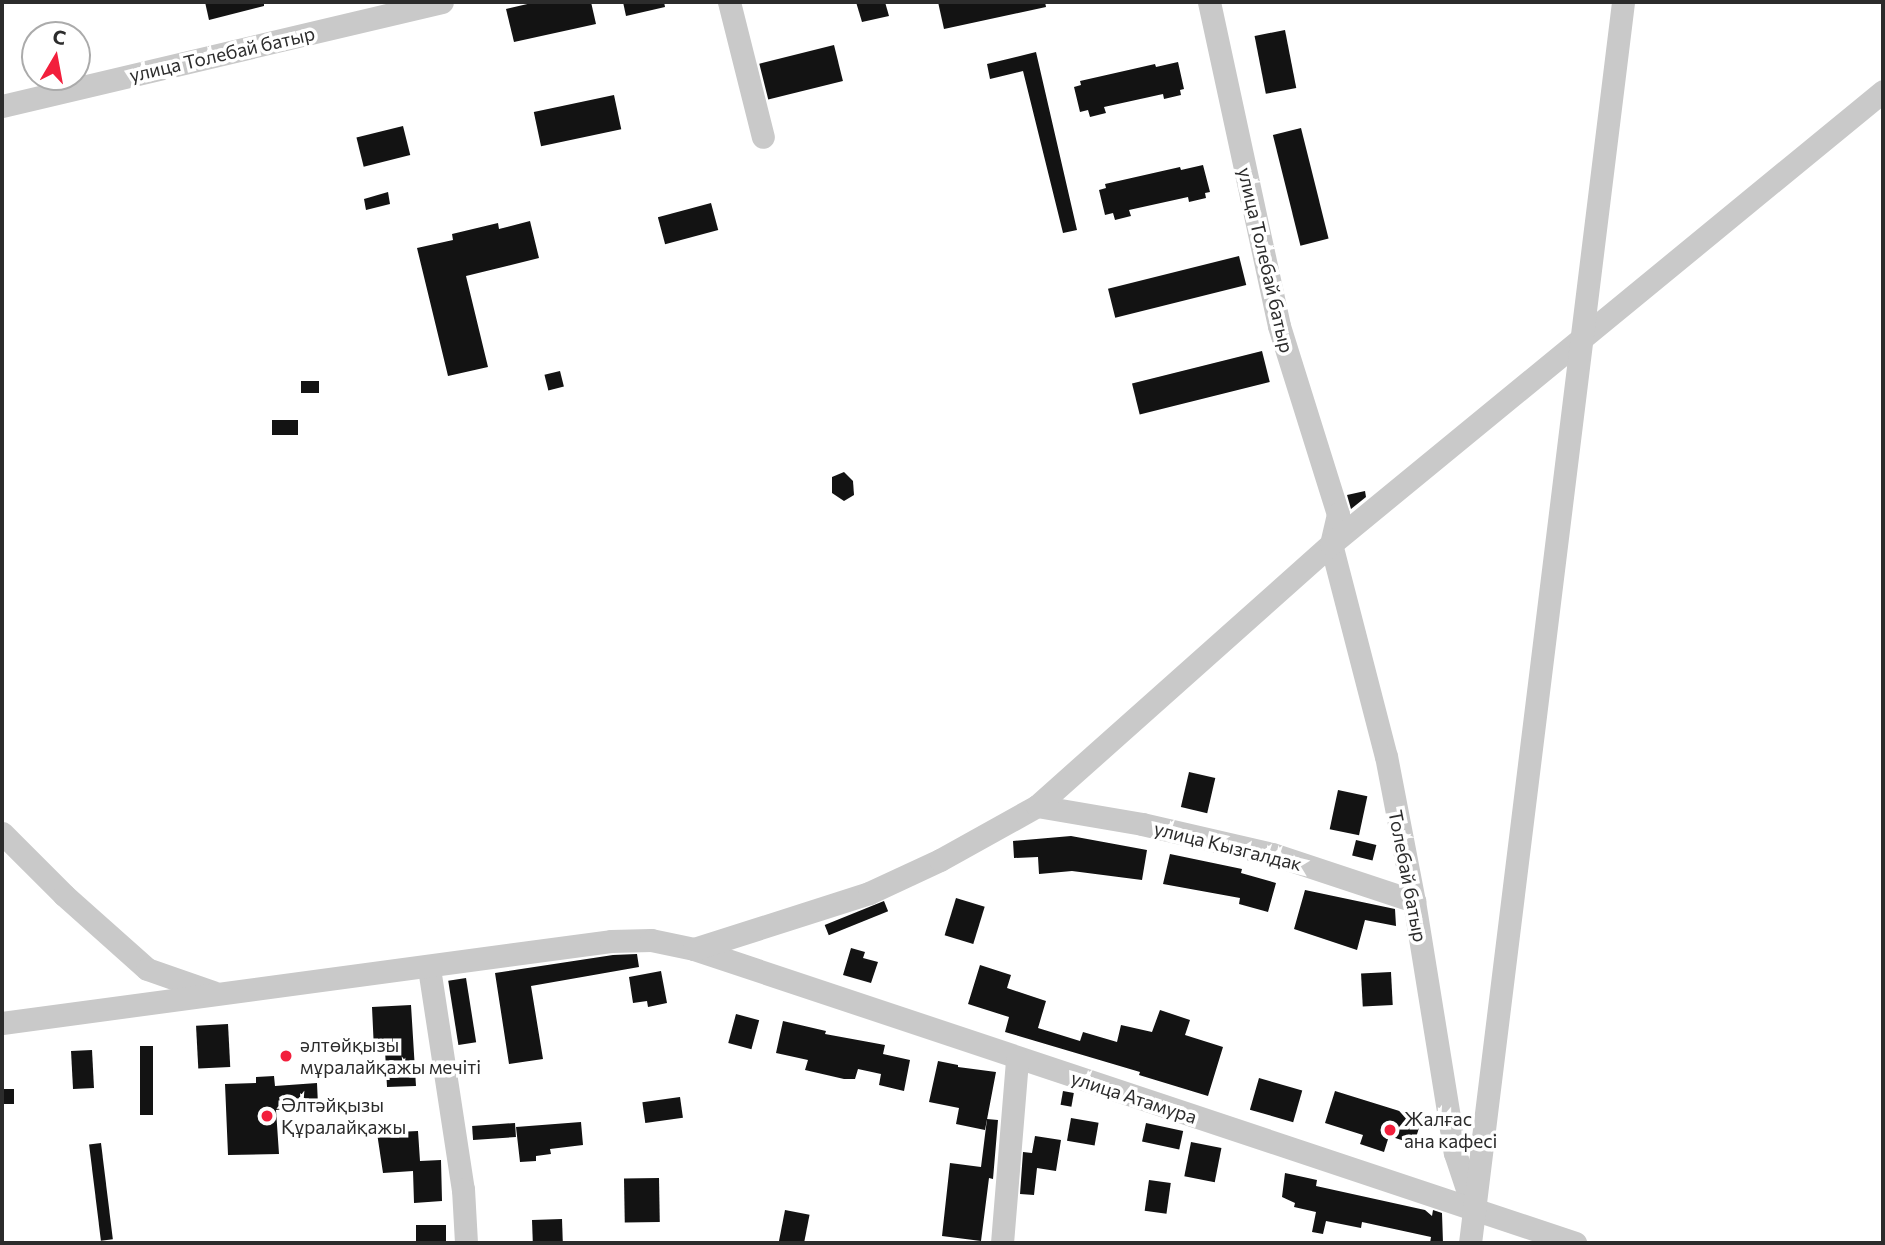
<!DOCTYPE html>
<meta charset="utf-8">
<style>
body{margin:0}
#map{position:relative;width:1885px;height:1245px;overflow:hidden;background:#fff;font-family:Commissioner,sans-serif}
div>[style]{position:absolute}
.building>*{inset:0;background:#131313;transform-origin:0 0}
.minor>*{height:23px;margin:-11.5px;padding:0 11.5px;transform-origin:11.5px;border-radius:11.5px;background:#c9c9c9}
.dots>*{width:19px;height:19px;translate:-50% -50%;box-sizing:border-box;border:4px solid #fff;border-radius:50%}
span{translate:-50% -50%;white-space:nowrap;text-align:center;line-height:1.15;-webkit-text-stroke:7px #fff;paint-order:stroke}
.street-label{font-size:19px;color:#2c2c2c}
.poi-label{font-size:19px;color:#2c2c2c}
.left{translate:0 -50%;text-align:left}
.frame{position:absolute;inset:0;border:4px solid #2c2c2c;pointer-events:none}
.north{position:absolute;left:21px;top:21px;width:70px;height:70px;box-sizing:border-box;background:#fff;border:2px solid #ababab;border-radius:50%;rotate:10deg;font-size:19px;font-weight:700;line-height:28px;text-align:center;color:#2c2c2c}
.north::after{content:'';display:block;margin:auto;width:24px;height:32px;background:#f21f3c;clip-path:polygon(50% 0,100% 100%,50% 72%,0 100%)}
</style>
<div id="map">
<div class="building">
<div style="clip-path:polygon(205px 2px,264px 2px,264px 6px,209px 20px)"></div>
<div style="clip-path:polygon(536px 2px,591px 2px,596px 24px,514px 42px,506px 9px)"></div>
<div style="clip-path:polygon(623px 2px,664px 2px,665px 7px,626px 16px)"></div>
<div style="clip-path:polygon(856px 2px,885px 2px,889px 16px,862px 22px)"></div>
<div style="clip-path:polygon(938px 2px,1045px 2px,1046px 7px,944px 29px)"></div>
<div style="left:1285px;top:30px;width:59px;height:31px;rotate:79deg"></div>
<div style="left:834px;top:45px;width:37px;height:77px;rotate:76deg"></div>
<div style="clip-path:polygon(1036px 52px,1077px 230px,1063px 233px,1023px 71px,990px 79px,987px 64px)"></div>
<div style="clip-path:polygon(1178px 62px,1184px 89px,1180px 90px,1181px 95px,1164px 99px,1163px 94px,1104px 107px,1106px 113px,1090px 117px,1088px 110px,1080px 112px,1074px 87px,1081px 85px,1080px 81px,1155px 64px,1156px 67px)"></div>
<div style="left:614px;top:95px;width:35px;height:82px;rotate:78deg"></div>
<div style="left:403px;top:126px;width:30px;height:48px;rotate:76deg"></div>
<div style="left:1301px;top:128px;width:114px;height:29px;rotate:76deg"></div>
<div style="clip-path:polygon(1203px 165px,1210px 192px,1205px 193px,1206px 198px,1189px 202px,1188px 197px,1129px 210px,1131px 216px,1115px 220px,1113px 213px,1105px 215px,1099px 190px,1106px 188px,1105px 184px,1180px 167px,1181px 170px)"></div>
<div style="clip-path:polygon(388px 192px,390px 204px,366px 210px,364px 199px)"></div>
<div style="left:711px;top:203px;width:28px;height:55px;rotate:75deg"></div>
<div style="clip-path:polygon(530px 221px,539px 258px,466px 276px,488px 367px,448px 376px,417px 248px,453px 240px,452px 234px,498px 223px,499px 229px)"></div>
<div style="left:1239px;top:256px;width:30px;height:135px;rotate:76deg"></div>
<div style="left:1262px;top:351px;width:32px;height:134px;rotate:76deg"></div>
<div style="left:560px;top:371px;width:16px;height:16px;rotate:76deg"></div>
<div style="left:319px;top:381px;width:12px;height:18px;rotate:90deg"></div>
<div style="left:272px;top:420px;width:26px;height:15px"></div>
<div style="clip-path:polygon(844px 472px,853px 481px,854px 495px,844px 501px,832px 493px,832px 477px)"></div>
<div style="clip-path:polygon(1365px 491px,1366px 497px,1351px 509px,1347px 495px)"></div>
<div style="left:1189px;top:772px;width:27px;height:36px;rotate:13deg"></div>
<div style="left:1338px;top:790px;width:30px;height:40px;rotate:12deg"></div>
<div style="clip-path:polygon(1071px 836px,1147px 850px,1142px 880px,1072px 871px,1039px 874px,1038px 857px,1014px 858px,1013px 841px)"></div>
<div style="left:1356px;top:840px;width:21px;height:16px;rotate:14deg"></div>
<div style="clip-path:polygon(1170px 854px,1242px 869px,1241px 873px,1276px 883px,1268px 912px,1239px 904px,1240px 898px,1163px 884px)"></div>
<div style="clip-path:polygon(1305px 890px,1395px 909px,1396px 926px,1365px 920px,1357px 950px,1294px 929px)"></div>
<div style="left:956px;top:898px;width:30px;height:39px;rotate:17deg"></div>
<div style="left:884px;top:901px;width:11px;height:64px;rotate:68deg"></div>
<div style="clip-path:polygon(851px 948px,865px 952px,863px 958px,878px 962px,871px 983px,843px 975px)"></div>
<div style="clip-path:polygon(637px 954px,639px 967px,531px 986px,543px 1059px,509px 1064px,495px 973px,613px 955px)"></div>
<div style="clip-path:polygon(980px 965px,1011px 975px,1007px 988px,1046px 1001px,1038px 1028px,1080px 1041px,1083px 1032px,1117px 1042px,1121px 1025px,1152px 1032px,1160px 1010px,1190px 1020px,1185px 1035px,1223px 1047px,1208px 1096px,1139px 1075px,1140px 1072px,1005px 1032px,1009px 1017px,968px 1004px)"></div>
<div style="clip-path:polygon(661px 971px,667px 1003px,648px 1007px,647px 1001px,633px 1003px,629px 977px)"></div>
<div style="left:1391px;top:972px;width:33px;height:30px;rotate:87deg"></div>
<div style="left:466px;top:978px;width:65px;height:18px;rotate:81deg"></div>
<div style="clip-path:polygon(411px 1005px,416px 1086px,387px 1087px,385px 1050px,374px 1050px,372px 1007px)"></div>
<div style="left:736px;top:1014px;width:24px;height:30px;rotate:15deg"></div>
<div style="clip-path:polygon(783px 1021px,826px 1031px,825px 1034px,885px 1045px,883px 1054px,910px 1060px,904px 1091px,879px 1085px,881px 1074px,858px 1069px,855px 1079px,844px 1079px,805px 1070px,808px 1060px,776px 1053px)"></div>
<div style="left:228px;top:1024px;width:43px;height:32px;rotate:87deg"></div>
<div style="left:140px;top:1046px;width:13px;height:69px"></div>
<div style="left:92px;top:1050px;width:38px;height:21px;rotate:87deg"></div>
<div style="clip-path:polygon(938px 1061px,958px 1065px,958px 1067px,996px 1072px,985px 1130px,956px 1124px,959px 1108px,929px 1102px)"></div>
<div style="clip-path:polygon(274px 1076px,275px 1086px,317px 1083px,318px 1105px,276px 1110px,279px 1154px,228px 1155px,225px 1084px,256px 1083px,256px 1077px)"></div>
<div style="left:1259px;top:1078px;width:45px;height:33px;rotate:16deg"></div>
<div style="left:2px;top:1089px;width:12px;height:15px"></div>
<div style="left:1063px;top:1091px;width:11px;height:14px;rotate:10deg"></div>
<div style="clip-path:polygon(1335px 1091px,1422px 1118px,1414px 1144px,1389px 1136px,1384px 1152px,1360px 1144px,1363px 1135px,1325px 1123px)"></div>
<div style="left:680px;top:1097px;width:21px;height:38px;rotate:82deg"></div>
<div style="left:1071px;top:1118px;width:28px;height:23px;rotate:10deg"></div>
<div style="clip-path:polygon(987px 1119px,998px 1120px,993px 1179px,989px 1178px,981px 1241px,942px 1236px,950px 1163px,981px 1167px)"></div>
<div style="clip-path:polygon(581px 1122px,583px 1145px,550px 1149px,551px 1154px,536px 1156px,536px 1161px,520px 1162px,516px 1127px)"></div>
<div style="left:515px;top:1123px;width:14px;height:43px;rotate:86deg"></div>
<div style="left:1146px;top:1123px;width:38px;height:19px;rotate:12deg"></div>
<div style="clip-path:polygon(418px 1131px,420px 1161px,441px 1160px,442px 1201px,414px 1203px,413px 1171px,383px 1173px,377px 1133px)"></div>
<div style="clip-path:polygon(1035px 1136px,1061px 1140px,1056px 1171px,1037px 1168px,1034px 1195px,1020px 1194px,1023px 1152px,1032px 1153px)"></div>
<div style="left:1191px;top:1142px;width:31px;height:35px;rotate:11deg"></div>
<div style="left:101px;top:1143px;width:97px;height:12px;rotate:83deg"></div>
<div style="clip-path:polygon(1285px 1173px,1317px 1180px,1316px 1186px,1425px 1210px,1432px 1216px,1433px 1210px,1442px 1213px,1443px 1243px,1430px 1243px,1431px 1237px,1362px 1222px,1361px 1228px,1326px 1221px,1323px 1234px,1312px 1232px,1316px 1212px,1294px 1207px,1295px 1203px,1282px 1197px)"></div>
<div style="left:659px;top:1178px;width:44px;height:35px;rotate:89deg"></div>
<div style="left:1149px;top:1180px;width:22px;height:31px;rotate:8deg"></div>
<div style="left:785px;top:1210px;width:25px;height:32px;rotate:11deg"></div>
<div style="left:562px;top:1219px;width:24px;height:30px;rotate:88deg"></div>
<div style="left:446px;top:1225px;width:18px;height:30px;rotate:90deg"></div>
</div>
<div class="minor">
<div style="left:729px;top:2px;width:139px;rotate:75.9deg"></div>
<div style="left:1209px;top:2px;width:331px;rotate:77.8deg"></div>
<div style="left:1279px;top:326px;width:197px;rotate:72.6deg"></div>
<div style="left:1338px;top:514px;width:31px;rotate:103deg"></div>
<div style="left:1331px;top:544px;width:219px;rotate:75.5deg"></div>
<div style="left:1386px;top:756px;width:148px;rotate:79.1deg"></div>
<div style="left:1414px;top:901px;width:255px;rotate:80.8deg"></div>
<div style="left:1455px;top:1153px;width:51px;rotate:71.6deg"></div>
<div style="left:2px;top:106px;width:452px;rotate:-13.3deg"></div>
<div style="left:1037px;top:806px;width:107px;rotate:9.7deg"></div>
<div style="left:1142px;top:824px;width:133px;rotate:13deg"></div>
<div style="left:1272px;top:854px;width:150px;rotate:18.3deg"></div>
<div style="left:2px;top:833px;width:88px;rotate:45deg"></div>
<div style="left:64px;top:895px;width:111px;rotate:41.7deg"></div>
<div style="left:147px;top:969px;width:70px;rotate:19.2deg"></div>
<div style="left:694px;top:949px;width:929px;rotate:18.45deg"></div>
<div style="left:429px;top:968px;width:224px;rotate:81.3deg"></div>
<div style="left:463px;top:1189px;width:54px;rotate:86.8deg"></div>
<div style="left:2px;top:1023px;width:614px;rotate:-7.67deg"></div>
<div style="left:611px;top:941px;width:40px;rotate:-1.4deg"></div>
<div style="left:651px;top:940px;width:44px;rotate:11.8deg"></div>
<div style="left:694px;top:949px;width:184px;rotate:-17.7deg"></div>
<div style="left:869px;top:893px;width:78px;rotate:-24.9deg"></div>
<div style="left:940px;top:860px;width:111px;rotate:-29.1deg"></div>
<div style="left:1037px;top:806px;width:394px;rotate:-41.7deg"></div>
<div style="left:1331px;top:544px;width:714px;rotate:-39.37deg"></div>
<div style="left:1002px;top:1243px;width:185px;rotate:-85.3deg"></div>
<div style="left:1470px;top:1243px;width:1250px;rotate:-82.97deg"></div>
</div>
<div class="dots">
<div style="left:286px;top:1056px;background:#f21f3c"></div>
<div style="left:267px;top:1116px;background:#f21f3c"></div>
<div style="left:1390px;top:1130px;background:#f21f3c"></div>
</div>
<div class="street-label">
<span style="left:222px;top:54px;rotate:-13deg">улица Толебай батыр</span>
<span style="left:1266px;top:260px;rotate:77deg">улица Толебай батыр</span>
<span style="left:1228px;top:846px;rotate:14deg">улица Кызгалдак</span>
<span style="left:1408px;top:876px;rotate:79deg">Толебай батыр</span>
<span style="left:1134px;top:1097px;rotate:18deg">улица Атамура</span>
</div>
<div class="poi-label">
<span class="left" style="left:300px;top:1056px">әлтөйқызы<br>мұралайқажы мечіті</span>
<span class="left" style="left:281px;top:1116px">Әлтәйқызы<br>Құралайқажы</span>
<span class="left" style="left:1404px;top:1130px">Жалғас<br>ана кафесі</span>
</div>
<div class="frame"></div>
<div class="north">С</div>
</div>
